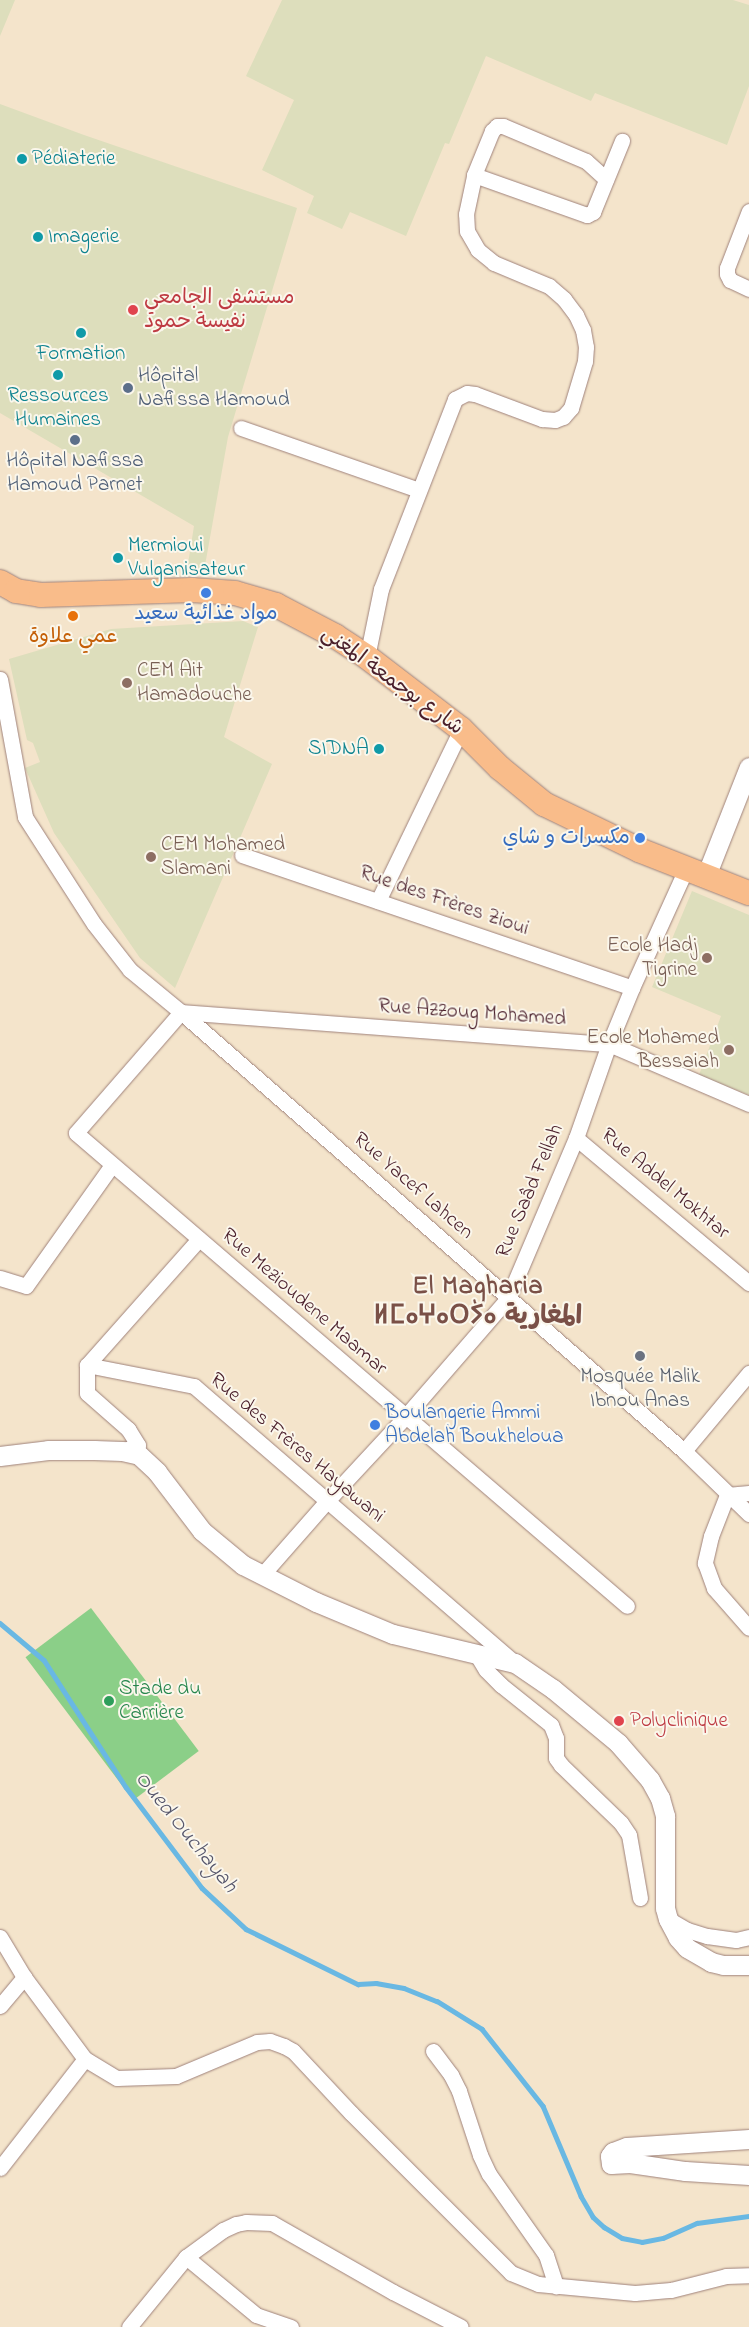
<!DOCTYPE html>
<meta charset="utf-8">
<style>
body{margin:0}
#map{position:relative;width:749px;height:2327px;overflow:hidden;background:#f4e4cb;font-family:"Indie Flower","Playpen Sans Arabic","Noto Sans Tifinagh",sans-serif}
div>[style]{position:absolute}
.built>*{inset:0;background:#dddebc}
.green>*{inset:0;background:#8bcf88;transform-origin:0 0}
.stream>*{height:4.5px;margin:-2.25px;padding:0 2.25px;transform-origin:2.25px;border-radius:2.25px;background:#69b8e3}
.roads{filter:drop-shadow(0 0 1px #9f827b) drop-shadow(0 0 1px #9f827b)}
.minor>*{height:15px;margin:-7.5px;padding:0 7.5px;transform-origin:7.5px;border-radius:7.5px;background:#fff}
.tertiary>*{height:19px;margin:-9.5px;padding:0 9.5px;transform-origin:9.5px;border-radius:9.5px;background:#fff}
.primary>*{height:24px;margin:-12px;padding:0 12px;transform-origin:12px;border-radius:12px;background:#f9bc8a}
.dots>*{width:14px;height:14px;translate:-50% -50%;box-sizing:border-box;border:2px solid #fbf7ec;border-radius:50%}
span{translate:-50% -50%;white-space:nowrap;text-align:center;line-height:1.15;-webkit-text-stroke:4px #fbf7ec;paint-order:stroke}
.culture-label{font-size:21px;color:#0d838f}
.left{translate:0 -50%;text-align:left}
.right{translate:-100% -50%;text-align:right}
.health-label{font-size:21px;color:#be3a42}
.service-label{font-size:21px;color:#4e5e75}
.shop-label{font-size:21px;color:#366cbe}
.food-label{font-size:21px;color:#c56008}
.education-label{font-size:21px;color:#785e54}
.street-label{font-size:21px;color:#4a1f2b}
.worship-label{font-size:21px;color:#5b616d}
.leisure-label{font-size:21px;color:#27864d}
.water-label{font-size:22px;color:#55556b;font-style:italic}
.district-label{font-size:26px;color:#7a5047;font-weight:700;letter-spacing:1px}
</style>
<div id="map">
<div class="built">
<div style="clip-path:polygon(0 0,15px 0,0 36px)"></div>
<div style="clip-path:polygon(282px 0,733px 0,749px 5px,749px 86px,727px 145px,595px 93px,591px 101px,486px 56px,449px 144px,445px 143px,406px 236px,350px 212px,342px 229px,307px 213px,314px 196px,262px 170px,294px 100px,246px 76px)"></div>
<div style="clip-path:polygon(0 104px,84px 135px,297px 208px,228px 437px,204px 571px,187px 570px,194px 526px,0 413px)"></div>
<div style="clip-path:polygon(243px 621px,258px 627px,224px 737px,272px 764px,175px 988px,140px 958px,54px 833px,25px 768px,40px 762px,33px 743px,27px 740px,9px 659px,111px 629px)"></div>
<div style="clip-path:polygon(692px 891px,749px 915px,749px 1095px,699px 1075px,721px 1016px,652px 987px)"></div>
</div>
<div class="green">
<div style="left:91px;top:1608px;width:179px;height:82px;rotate:53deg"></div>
</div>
<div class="stream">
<div style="left:0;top:1623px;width:57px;rotate:40.1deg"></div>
<div style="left:44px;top:1660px;width:151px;rotate:57.2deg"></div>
<div style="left:126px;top:1787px;width:126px;rotate:53deg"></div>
<div style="left:202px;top:1888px;width:60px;rotate:43deg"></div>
<div style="left:246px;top:1929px;width:125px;rotate:26.2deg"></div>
<div style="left:358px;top:1984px;width:18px;rotate:-3deg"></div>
<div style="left:376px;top:1983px;width:28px;rotate:10deg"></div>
<div style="left:404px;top:1988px;width:35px;rotate:22deg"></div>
<div style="left:437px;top:2001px;width:53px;rotate:31.9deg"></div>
<div style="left:482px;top:2029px;width:98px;rotate:51.6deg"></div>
<div style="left:543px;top:2106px;width:98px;rotate:67.1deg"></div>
<div style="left:581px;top:2196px;width:24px;rotate:60deg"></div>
<div style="left:593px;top:2217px;width:15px;rotate:42deg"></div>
<div style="left:604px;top:2227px;width:21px;rotate:31deg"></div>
<div style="left:622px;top:2238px;width:20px;rotate:11deg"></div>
<div style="left:642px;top:2242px;width:21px;rotate:-11deg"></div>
<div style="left:663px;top:2238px;width:37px;rotate:-24deg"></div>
<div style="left:697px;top:2223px;width:52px;rotate:-7.7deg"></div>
</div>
<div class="roads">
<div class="minor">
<div style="left:474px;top:175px;width:120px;rotate:19.5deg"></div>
<div style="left:587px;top:215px;width:7px;rotate:-27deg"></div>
<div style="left:593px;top:212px;width:77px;rotate:-67.8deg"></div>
<div style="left:749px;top:211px;width:61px;rotate:111.1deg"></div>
<div style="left:727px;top:268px;width:6px;rotate:90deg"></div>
<div style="left:727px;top:274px;width:7px;rotate:63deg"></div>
<div style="left:730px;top:280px;width:21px;rotate:25deg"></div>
<div style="left:241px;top:428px;width:188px;rotate:19.2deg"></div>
<div style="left:367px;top:657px;width:69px;rotate:-78.4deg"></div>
<div style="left:381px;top:589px;width:204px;rotate:-68.7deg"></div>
<div style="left:455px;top:399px;width:13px;rotate:-27deg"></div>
<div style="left:467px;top:393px;width:8px;rotate:7deg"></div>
<div style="left:475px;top:394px;width:72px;rotate:20.5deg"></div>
<div style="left:542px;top:419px;width:13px;rotate:4deg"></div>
<div style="left:555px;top:420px;width:9px;rotate:-21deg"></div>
<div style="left:563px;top:417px;width:12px;rotate:-48deg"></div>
<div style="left:571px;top:408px;width:49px;rotate:-73.4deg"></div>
<div style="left:585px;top:361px;width:14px;rotate:-86deg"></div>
<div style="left:586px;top:347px;width:17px;rotate:-100deg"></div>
<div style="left:583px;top:330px;width:17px;rotate:-115deg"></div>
<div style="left:576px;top:315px;width:20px;rotate:-127deg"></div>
<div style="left:564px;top:299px;width:20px;rotate:-139deg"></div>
<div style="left:549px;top:286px;width:60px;rotate:-157.3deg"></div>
<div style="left:494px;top:263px;width:21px;rotate:-141deg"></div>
<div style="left:478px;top:250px;width:22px;rotate:-120deg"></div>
<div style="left:467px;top:231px;width:17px;rotate:-93deg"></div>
<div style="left:466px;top:214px;width:40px;rotate:-78deg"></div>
<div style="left:474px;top:175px;width:48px;rotate:-67.8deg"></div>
<div style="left:492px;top:131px;width:7px;rotate:-45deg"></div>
<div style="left:497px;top:126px;width:6px"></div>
<div style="left:503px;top:126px;width:90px;rotate:22.9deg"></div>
<div style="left:586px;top:161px;width:27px;rotate:42deg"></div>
<div style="left:0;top:679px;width:140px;rotate:79.7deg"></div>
<div style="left:25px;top:817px;width:127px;rotate:57.2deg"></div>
<div style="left:94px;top:924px;width:58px;rotate:52deg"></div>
<div style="left:130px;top:970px;width:66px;rotate:39.5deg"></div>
<div style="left:181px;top:1012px;width:668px;rotate:41.11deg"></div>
<div style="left:684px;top:1451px;width:91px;rotate:44.1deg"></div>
<div style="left:242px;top:855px;width:412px;rotate:18.8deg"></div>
<div style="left:378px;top:901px;width:191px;rotate:-64.2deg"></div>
<div style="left:181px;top:1012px;width:160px;rotate:131deg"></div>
<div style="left:76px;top:1133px;width:726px;rotate:40.64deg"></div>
<div style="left:181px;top:1012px;width:429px;rotate:4.3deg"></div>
<div style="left:609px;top:1044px;width:152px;rotate:23.2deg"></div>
<div style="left:576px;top:1138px;width:226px;rotate:40deg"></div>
<div style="left:199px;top:1239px;width:169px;rotate:131.6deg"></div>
<div style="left:87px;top:1365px;width:109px;rotate:11.1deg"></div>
<div style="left:194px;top:1386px;width:423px;rotate:40.8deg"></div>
<div style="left:0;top:1278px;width:27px;rotate:17deg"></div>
<div style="left:26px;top:1286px;width:148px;rotate:-54.6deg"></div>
<div style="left:87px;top:1365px;width:28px;rotate:90deg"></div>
<div style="left:87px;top:1393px;width:55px;rotate:41.3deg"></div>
<div style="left:128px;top:1429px;width:19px;rotate:58deg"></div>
<div style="left:138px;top:1445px;width:17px;rotate:159deg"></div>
<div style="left:684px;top:1451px;width:102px;rotate:-50.2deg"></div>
<div style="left:727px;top:1495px;width:44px;rotate:111.3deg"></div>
<div style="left:711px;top:1536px;width:28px;rotate:103deg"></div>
<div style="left:705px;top:1563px;width:27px;rotate:70deg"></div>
<div style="left:714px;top:1588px;width:53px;rotate:48.8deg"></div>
<div style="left:727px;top:1495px;width:22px;rotate:-5deg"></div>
<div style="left:262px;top:1575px;width:100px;rotate:-48.7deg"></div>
<div style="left:328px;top:1500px;width:113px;rotate:-47.1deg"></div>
<div style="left:405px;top:1417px;width:157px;rotate:-49.1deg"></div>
<div style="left:508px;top:1298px;width:174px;rotate:-67deg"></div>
<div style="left:576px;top:1138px;width:100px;rotate:-70.7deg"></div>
<div style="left:609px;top:1044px;width:61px;rotate:-67.7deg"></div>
<div style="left:632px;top:988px;width:131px;rotate:-65.6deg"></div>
<div style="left:475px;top:1652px;width:21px;rotate:59deg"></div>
<div style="left:486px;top:1670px;width:21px;rotate:45deg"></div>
<div style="left:501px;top:1685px;width:64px;rotate:38.7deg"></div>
<div style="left:551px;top:1725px;width:14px;rotate:69deg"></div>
<div style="left:556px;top:1738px;width:20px;rotate:90deg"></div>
<div style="left:556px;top:1758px;width:9px;rotate:54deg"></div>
<div style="left:561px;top:1765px;width:83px;rotate:44deg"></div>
<div style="left:621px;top:1823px;width:14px;rotate:56deg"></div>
<div style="left:629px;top:1835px;width:64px;rotate:80.1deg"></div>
<div style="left:668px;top:1919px;width:22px;rotate:30deg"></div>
<div style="left:687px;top:1930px;width:21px;rotate:17deg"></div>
<div style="left:707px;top:1936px;width:29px;rotate:8deg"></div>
<div style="left:736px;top:1940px;width:13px;rotate:-13deg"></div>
<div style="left:0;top:1937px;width:47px;rotate:59deg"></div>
<div style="left:24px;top:1977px;width:102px;rotate:53.4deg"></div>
<div style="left:85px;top:2059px;width:37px;rotate:31deg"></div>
<div style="left:117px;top:2078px;width:59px;rotate:-1.9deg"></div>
<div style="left:176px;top:2076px;width:88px;rotate:-22.8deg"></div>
<div style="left:257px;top:2042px;width:13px;rotate:-4deg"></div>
<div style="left:270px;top:2041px;width:15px;rotate:20deg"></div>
<div style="left:284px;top:2046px;width:10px;rotate:29deg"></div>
<div style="left:293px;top:2051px;width:85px;rotate:46.9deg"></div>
<div style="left:351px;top:2113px;width:226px;rotate:45deg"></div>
<div style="left:511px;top:2273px;width:29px;rotate:22deg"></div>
<div style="left:538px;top:2284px;width:97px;rotate:5.3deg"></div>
<div style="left:635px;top:2293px;width:36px;rotate:-5deg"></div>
<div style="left:671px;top:2290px;width:57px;rotate:-14.3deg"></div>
<div style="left:726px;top:2276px;width:23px;rotate:-2deg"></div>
<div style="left:0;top:2006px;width:38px;rotate:-50deg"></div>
<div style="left:433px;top:2051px;width:30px;rotate:53deg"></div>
<div style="left:451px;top:2075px;width:18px;rotate:63deg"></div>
<div style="left:459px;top:2091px;width:67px;rotate:71.8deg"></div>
<div style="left:480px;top:2155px;width:21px;rotate:65deg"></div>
<div style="left:489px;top:2174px;width:99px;rotate:54.9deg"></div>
<div style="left:546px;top:2255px;width:33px;rotate:72deg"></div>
<div style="left:0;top:2168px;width:138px;rotate:-52.1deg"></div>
<div style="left:186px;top:2257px;width:91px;rotate:39.6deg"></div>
<div style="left:256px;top:2315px;width:37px;rotate:19deg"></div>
<div style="left:129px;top:2327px;width:90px;rotate:-50.8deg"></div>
<div style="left:186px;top:2257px;width:46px;rotate:-36.1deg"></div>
<div style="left:223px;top:2230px;width:14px;rotate:-25deg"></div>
<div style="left:236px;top:2224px;width:10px;rotate:-11deg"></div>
<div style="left:246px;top:2222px;width:26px;rotate:2deg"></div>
<div style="left:272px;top:2223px;width:139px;rotate:29.7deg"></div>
<div style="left:393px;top:2292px;width:76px;rotate:27.2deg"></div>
</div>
<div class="tertiary">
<div style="left:706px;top:876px;width:117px;rotate:-68.5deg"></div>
<div style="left:0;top:1456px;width:48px;rotate:-7.1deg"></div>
<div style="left:48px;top:1450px;width:46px"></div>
<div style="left:94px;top:1450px;width:28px;rotate:2deg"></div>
<div style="left:122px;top:1451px;width:17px;rotate:13deg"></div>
<div style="left:139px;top:1455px;width:25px;rotate:43deg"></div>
<div style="left:157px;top:1472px;width:74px;rotate:52.7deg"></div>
<div style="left:202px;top:1531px;width:53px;rotate:39.7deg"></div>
<div style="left:243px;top:1565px;width:82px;rotate:26.9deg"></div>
<div style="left:316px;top:1602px;width:83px;rotate:22.6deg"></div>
<div style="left:393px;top:1634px;width:125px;rotate:13.4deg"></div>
<div style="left:515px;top:1663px;width:46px;rotate:34.4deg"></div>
<div style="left:553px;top:1689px;width:85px;rotate:39.7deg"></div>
<div style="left:618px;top:1743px;width:49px;rotate:49.1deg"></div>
<div style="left:650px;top:1780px;width:21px;rotate:61deg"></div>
<div style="left:660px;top:1798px;width:19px;rotate:74deg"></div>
<div style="left:665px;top:1816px;width:92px;rotate:90deg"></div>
<div style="left:665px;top:1908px;width:11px;rotate:75deg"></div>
<div style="left:668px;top:1919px;width:21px;rotate:62deg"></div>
<div style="left:678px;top:1938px;width:13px;rotate:48deg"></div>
<div style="left:687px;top:1948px;width:28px;rotate:30deg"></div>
<div style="left:711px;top:1962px;width:12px;rotate:14deg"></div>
<div style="left:723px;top:1965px;width:26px"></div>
<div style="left:749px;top:2139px;width:123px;rotate:176.3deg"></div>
<div style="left:626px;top:2147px;width:14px;rotate:159deg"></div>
<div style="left:613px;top:2152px;width:5px;rotate:127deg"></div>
<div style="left:610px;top:2156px;width:8px;rotate:83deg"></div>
<div style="left:611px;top:2164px;width:19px;rotate:-3deg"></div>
<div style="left:630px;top:2163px;width:56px;rotate:8.3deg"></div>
<div style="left:685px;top:2171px;width:64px;rotate:3.6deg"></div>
</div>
<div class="primary">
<div style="left:0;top:582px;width:18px;rotate:29deg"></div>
<div style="left:16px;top:591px;width:25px;rotate:9deg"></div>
<div style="left:41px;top:595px;width:151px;rotate:-1.9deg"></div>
<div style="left:192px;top:590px;width:43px;rotate:4deg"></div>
<div style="left:235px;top:593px;width:43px;rotate:16.3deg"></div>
<div style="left:276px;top:605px;width:67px;rotate:27.7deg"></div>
<div style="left:335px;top:636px;width:38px;rotate:33deg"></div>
<div style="left:367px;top:657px;width:118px;rotate:37.5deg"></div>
<div style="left:461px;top:729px;width:55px;rotate:45deg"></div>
<div style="left:500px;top:768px;width:57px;rotate:39.3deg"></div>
<div style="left:544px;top:804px;width:106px;rotate:25.8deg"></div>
<div style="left:639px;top:850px;width:118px;rotate:21.4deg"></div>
</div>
</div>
<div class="dots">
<div style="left:22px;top:159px;background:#0f9aa8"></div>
<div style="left:38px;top:237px;background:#0f9aa8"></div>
<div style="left:133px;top:310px;background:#e0444e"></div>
<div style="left:81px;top:333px;background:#0f9aa8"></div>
<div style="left:58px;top:375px;background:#0f9aa8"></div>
<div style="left:128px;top:388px;background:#5c6f8a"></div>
<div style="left:75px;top:440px;background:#5c6f8a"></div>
<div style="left:118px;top:558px;background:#0f9aa8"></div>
<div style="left:206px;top:593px;background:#3f7fe0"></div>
<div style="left:73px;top:616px;background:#e8710a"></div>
<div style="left:127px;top:683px;background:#8d6e63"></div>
<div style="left:379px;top:749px;background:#0f9aa8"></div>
<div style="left:640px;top:838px;background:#3f7fe0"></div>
<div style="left:151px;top:857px;background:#8d6e63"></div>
<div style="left:707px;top:958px;background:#8d6e63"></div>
<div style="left:729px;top:1050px;background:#8d6e63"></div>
<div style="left:640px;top:1356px;background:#6b7280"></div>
<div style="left:375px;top:1425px;background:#3f7fe0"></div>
<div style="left:109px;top:1701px;background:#2e9e5b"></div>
<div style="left:619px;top:1721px;background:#e0444e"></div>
</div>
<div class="culture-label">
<span class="left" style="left:32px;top:159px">Pédiaterie</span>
<span class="left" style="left:48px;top:237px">Imagerie</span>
<span style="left:81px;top:354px">Formation</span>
<span style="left:58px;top:408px">Ressources<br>Humaines</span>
<span class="left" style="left:128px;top:558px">Mermioui<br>Vulganisateur</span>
<span class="right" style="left:369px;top:749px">SIDNA</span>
</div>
<div class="health-label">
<span class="left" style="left:144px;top:310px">مستشفى الجامعي<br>نفيسة حمود</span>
<span class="left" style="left:630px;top:1721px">Polyclinique</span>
</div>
<div class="service-label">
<span class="left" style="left:138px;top:388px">Hôpital<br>Nafissa Hamoud</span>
<span style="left:75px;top:473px">Hôpital Nafissa<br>Hamoud Parnet</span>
</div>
<div class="shop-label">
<span style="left:206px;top:614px">مواد غذائية سعيد</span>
<span class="right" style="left:630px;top:838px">مكسرات و شاي</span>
<span class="left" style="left:385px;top:1425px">Boulangerie Ammi<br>Abdelah Boukheloua</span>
</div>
<div class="food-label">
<span style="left:73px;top:637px">عمي علاوة</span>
</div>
<div class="education-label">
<span class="left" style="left:137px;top:683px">CEM Ait<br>Hamadouche</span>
<span class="left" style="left:161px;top:857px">CEM Mohamed<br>Slamani</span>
<span class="right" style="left:697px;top:958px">Ecole Hadj<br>Tigrine</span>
<span class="right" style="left:719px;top:1050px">Ecole Mohamed<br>Bessaiah</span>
</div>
<div class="street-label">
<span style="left:392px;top:681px;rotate:36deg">شارع بوجمعة المغني</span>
<span style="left:444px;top:901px;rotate:19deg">Rue des Frères Zioui</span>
<span style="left:472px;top:1013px;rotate:4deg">Rue Azzoug Mohamed</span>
<span style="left:665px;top:1184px;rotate:40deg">Rue Addel Mokhtar</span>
<span style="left:413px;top:1186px;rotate:41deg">Rue Yacef Lahcen</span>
<span style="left:530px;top:1191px;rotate:-67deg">Rue Saâd Fellah</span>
<span style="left:304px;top:1302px;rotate:41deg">Rue Mezioudene Maamar</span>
<span style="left:297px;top:1448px;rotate:40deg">Rue des Frères Hayawani</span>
</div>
<div class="worship-label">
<span style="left:640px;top:1389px">Mosquée Malik<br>Ibnou Anas</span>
</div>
<div class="leisure-label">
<span class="left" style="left:119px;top:1701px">Stade du<br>Carrière</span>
</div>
<div class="water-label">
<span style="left:185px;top:1833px;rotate:51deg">Oued Ouchayah</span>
</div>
<div class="district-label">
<span style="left:478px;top:1303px">El Magharia<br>ⵍⵎⴰⵖⴰⵔⵢⴰ المغارية</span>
</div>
</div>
